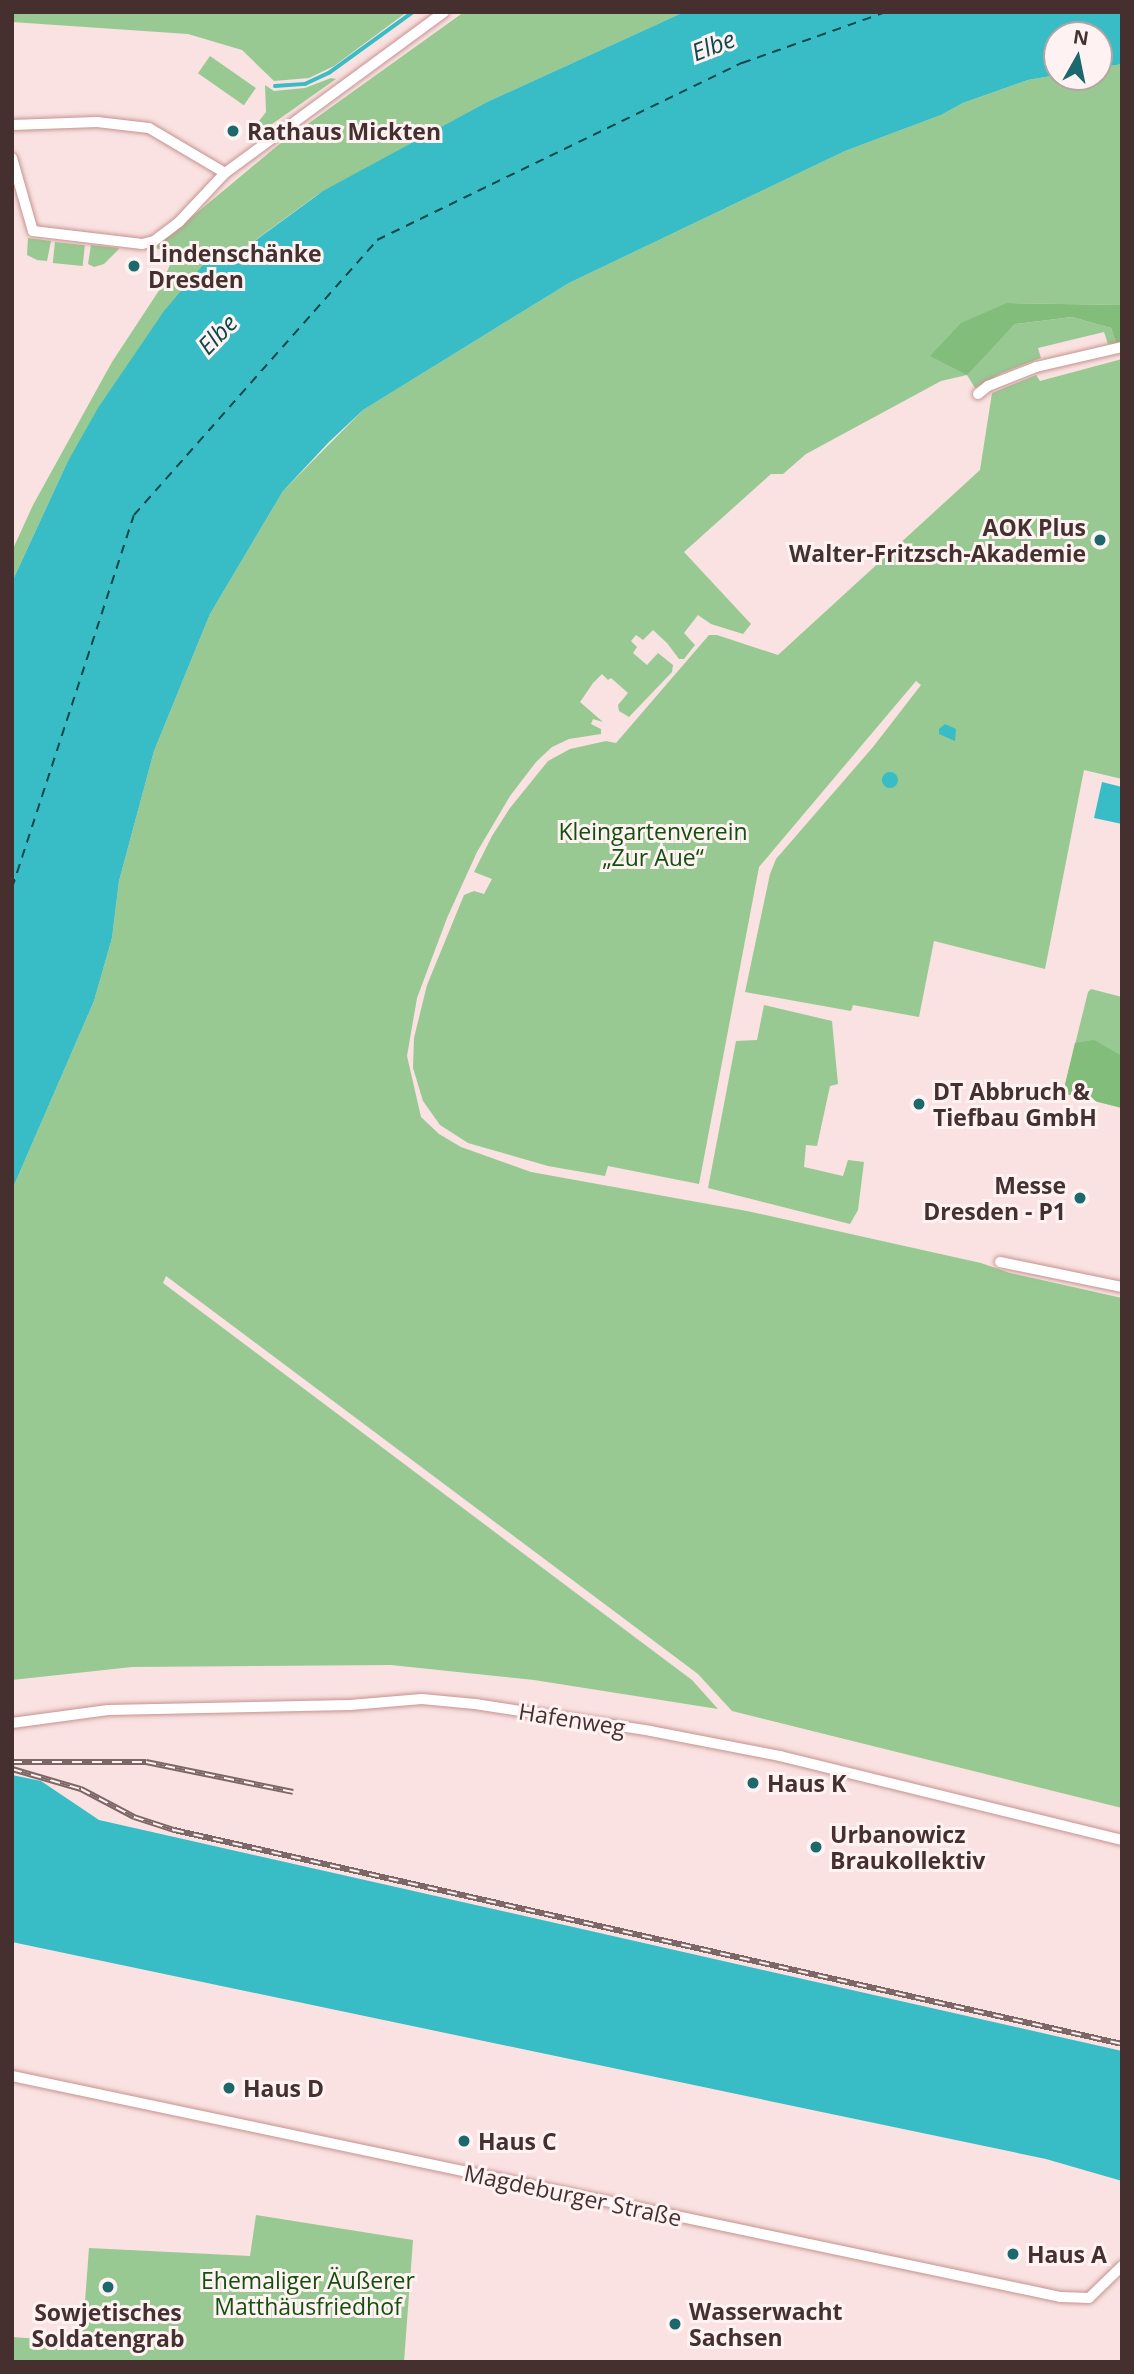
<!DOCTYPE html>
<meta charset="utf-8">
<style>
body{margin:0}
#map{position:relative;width:1134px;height:2374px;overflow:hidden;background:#f9e2e1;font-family:"Open Sans",sans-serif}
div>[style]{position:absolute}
.green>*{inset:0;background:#98c992;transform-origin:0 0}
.forest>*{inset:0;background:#82bd7b}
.water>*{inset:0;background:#38bcc5}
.round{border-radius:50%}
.stream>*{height:3.5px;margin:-1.75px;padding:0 1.75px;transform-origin:1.75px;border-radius:1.75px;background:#38bcc5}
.ferry>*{height:2px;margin-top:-1px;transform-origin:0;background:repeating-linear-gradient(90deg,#0f484c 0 9px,transparent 0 16px)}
.roads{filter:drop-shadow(0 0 2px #c6928f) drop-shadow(0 0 2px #c6928f)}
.minor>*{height:10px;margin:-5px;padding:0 5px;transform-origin:5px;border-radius:5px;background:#fff}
.rail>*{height:6px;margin-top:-3px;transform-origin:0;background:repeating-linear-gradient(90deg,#fef3f2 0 10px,#7c6766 0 20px);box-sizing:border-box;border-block:2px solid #7c6766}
.dots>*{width:19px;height:19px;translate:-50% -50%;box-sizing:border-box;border:4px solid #fef3f2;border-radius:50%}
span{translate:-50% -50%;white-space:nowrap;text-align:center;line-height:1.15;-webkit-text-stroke:6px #fef3f2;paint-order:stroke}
.poi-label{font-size:23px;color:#45302f;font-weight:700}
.left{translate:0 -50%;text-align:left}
.right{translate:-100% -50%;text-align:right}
.park-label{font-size:23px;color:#144f0d}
.street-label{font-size:23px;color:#45302f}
.water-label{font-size:24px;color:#0f484c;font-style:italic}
.frame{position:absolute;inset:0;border:14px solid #45302f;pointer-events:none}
.north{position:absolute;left:1043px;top:21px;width:70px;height:70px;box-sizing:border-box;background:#fef3f2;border:2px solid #b4a5a4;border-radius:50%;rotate:9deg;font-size:19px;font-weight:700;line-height:28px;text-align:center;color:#45302f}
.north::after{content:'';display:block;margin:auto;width:24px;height:32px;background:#1b686d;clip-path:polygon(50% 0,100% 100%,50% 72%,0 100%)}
</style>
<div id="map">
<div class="green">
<div style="clip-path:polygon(12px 12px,407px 12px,334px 66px,309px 78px,274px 81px,242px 50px,188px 34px,12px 22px)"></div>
<div style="clip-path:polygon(464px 12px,684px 12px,487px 102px,317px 195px,225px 262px,203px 265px,67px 463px,12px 582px,12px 551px,33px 505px,112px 362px,158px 292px,173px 258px,170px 253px,150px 246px,169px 236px,277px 146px)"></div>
<div style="left:210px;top:56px;width:56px;height:21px;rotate:35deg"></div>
<div style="clip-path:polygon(1122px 64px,1122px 305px,1007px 303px,967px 374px,1015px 324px,1072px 317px,1111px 328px,1116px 343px,1108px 344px,1104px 332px,1038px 348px,1041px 358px,1002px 373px,975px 388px,967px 375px,941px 381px,806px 454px,783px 474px,771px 474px,684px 552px,751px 624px,743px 634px,711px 624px,698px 615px,684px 633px,695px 645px,684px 659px,679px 659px,667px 643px,653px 630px,643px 640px,636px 635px,631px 641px,637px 647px,633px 653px,647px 665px,658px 653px,673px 665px,672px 672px,629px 717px,619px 711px,618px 705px,628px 693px,611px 678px,608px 680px,602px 674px,593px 683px,580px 702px,603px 722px,593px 719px,591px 724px,601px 729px,601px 734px,569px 739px,552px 747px,536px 762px,510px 796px,477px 852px,447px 918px,417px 998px,407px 1056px,421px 1117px,439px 1134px,461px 1147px,531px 1172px,747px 1211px,981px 1263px,1010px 1273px,1122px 1298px,1122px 1808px,732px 1711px,698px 1674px,166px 1276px,163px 1283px,692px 1680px,718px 1709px,534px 1680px,391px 1665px,132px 1667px,12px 1680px,12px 1190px,94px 1001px,112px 938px,119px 881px,154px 751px,210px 614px,283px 491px,363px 410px,569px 283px,845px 151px,941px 115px,963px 103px,1028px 80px,1057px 75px,1099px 77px,1099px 68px)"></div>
<div style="clip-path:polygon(331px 78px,336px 79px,265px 129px,259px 121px,266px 112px,265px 85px,274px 91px,305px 88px)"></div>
<div style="clip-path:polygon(28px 238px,51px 241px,47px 261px,37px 260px,27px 255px)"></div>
<div style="left:55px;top:242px;width:30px;height:21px;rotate:6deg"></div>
<div style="clip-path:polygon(91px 245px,119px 248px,118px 250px,104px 264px,94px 267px,88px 264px)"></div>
<div style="clip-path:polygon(1122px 359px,1122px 779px,1084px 770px,1045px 969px,934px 941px,919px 1017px,853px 1005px,851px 1011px,745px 992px,770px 874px,776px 859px,873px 747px,921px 685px,916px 681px,759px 867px,699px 1184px,608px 1166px,605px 1176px,548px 1166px,468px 1143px,440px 1125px,423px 1101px,413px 1068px,414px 1038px,427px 985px,464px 895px,474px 891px,484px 894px,492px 879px,474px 872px,492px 836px,510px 808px,548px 761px,570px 749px,606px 741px,616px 743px,709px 635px,717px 635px,778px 655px,980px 470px,992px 393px,1036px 375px,1040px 381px)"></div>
<div style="clip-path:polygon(1091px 989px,1122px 997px,1122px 1108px,1063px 1093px,1088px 992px)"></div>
<div style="clip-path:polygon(764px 1005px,832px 1021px,838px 1084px,830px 1086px,817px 1146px,806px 1145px,804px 1167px,843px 1176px,848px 1160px,864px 1162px,858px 1210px,850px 1224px,708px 1188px,736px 1041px,757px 1040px)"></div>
<div style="clip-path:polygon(256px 2215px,413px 2240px,404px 2362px,12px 2362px,12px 2337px,82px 2342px,89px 2248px,250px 2256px)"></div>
</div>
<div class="forest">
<div style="clip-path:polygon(1007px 303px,1122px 305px,1122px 341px,1116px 343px,1111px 328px,1072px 317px,1015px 324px,967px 375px,930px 356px,961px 323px)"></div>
<div style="clip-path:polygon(1094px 1040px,1122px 1056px,1122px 1108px,1063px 1093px,1075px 1043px)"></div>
</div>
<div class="water">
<div style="clip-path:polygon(684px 12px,1122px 12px,1122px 64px,1099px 68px,1099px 35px,1057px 35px,1057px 75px,1028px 80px,963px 103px,941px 115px,845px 151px,569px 283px,363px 410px,329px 442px,283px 491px,210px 614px,154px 751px,119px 881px,112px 938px,94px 1001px,12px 1190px,12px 582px,67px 463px,98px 408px,164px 311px,203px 265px,226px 262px,323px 191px,487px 102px)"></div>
<div style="clip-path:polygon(945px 724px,956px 729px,955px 741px,939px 734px,939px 729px)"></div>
<div class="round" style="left:882px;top:772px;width:16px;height:16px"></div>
<div style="clip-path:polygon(1102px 782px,1122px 787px,1122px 824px,1094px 818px)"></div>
<div style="clip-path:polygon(12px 1775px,41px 1781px,99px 1820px,1122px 2051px,1122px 2181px,1046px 2159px,12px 1942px)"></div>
</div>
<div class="stream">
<div style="left:275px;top:86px;width:30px;rotate:-4deg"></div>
<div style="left:305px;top:84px;width:26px;rotate:-25deg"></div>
<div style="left:329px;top:73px;width:104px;rotate:-36deg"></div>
</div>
<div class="ferry">
<div style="left:12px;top:888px;width:392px;rotate:-71.9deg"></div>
<div style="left:134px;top:515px;width:367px;rotate:-48.5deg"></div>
<div style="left:377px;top:240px;width:406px;rotate:-25.9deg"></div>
<div style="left:742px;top:63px;width:153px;rotate:-19.5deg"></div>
</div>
<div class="roads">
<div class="minor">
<div style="left:12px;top:125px;width:85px;rotate:-2deg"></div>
<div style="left:97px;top:122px;width:52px;rotate:6.6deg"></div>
<div style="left:149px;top:128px;width:88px;rotate:30.6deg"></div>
<div style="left:12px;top:158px;width:76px;rotate:74deg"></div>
<div style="left:33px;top:231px;width:110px;rotate:6.8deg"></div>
<div style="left:142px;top:244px;width:12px;rotate:-14deg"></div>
<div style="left:154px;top:241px;width:31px;rotate:-37deg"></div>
<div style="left:179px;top:222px;width:67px;rotate:-46.8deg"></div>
<div style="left:225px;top:173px;width:272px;rotate:-36.3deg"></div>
<div style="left:978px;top:394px;width:13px;rotate:-39deg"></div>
<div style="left:988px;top:386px;width:52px;rotate:-21.6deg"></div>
<div style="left:1036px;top:367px;width:88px;rotate:-13.1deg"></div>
<div style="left:1000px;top:1262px;width:125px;rotate:11.6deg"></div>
<div style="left:12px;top:1723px;width:97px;rotate:-7.7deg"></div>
<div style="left:108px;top:1710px;width:242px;rotate:-1.2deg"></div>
<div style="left:350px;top:1705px;width:72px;rotate:-4.8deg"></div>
<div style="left:422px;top:1699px;width:53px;rotate:5.4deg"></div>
<div style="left:475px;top:1704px;width:178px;rotate:8.7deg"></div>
<div style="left:651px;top:1731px;width:131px;rotate:11deg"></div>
<div style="left:780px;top:1756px;width:352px;rotate:13.8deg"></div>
<div style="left:12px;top:2076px;width:1072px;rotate:11.9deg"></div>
<div style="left:1061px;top:2297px;width:28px;rotate:2deg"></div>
<div style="left:1089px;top:2298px;width:46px;rotate:-44.1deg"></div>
</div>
</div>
<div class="rail">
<div style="left:12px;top:1762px;width:134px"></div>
<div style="left:146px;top:1762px;width:150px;rotate:11.5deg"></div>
<div style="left:12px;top:1769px;width:72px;rotate:16.2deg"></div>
<div style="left:81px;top:1789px;width:60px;rotate:27.8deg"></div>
<div style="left:134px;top:1817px;width:42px;rotate:18deg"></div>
<div style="left:174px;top:1830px;width:972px;rotate:12.72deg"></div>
</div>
<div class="dots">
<div style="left:233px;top:131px;background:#1b686d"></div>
<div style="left:134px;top:266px;background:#1b686d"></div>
<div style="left:1100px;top:540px;background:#1b686d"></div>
<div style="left:919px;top:1104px;background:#1b686d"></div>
<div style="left:1080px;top:1198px;background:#1b686d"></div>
<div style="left:753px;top:1783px;background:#1b686d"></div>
<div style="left:816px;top:1847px;background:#1b686d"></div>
<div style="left:229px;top:2088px;background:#1b686d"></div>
<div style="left:464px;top:2141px;background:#1b686d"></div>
<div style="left:1013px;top:2254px;background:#1b686d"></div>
<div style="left:108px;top:2287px;background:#1b686d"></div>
<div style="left:675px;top:2324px;background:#1b686d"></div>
</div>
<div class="poi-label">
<span class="left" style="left:247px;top:131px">Rathaus Mickten</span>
<span class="left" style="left:148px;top:266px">Lindenschänke<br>Dresden</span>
<span class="right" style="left:1086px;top:540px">AOK Plus<br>Walter-Fritzsch-Akademie</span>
<span class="left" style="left:933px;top:1104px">DT Abbruch &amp;<br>Tiefbau GmbH</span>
<span class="right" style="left:1066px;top:1198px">Messe<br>Dresden - P1</span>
<span class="left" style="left:767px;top:1783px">Haus K</span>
<span class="left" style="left:830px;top:1847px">Urbanowicz<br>Braukollektiv</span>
<span class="left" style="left:243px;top:2088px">Haus D</span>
<span class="left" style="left:478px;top:2141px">Haus C</span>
<span class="left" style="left:1027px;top:2254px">Haus A</span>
<span class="left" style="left:689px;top:2324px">Wasserwacht<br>Sachsen</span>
<span style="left:108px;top:2325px">Sowjetisches<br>Soldatengrab</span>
</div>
<div class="park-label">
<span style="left:653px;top:844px">Kleingartenverein<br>„Zur Aue“</span>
<span style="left:308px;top:2293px">Ehemaliger Äußerer<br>Matthäusfriedhof</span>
</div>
<div class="street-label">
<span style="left:572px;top:1719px;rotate:9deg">Hafenweg</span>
<span style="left:573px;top:2195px;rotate:12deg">Magdeburger Straße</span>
</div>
<div class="water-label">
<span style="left:713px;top:45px;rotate:-21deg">Elbe</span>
<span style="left:217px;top:334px;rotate:-46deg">Elbe</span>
</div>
<div class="frame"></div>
<div class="north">N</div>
</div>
